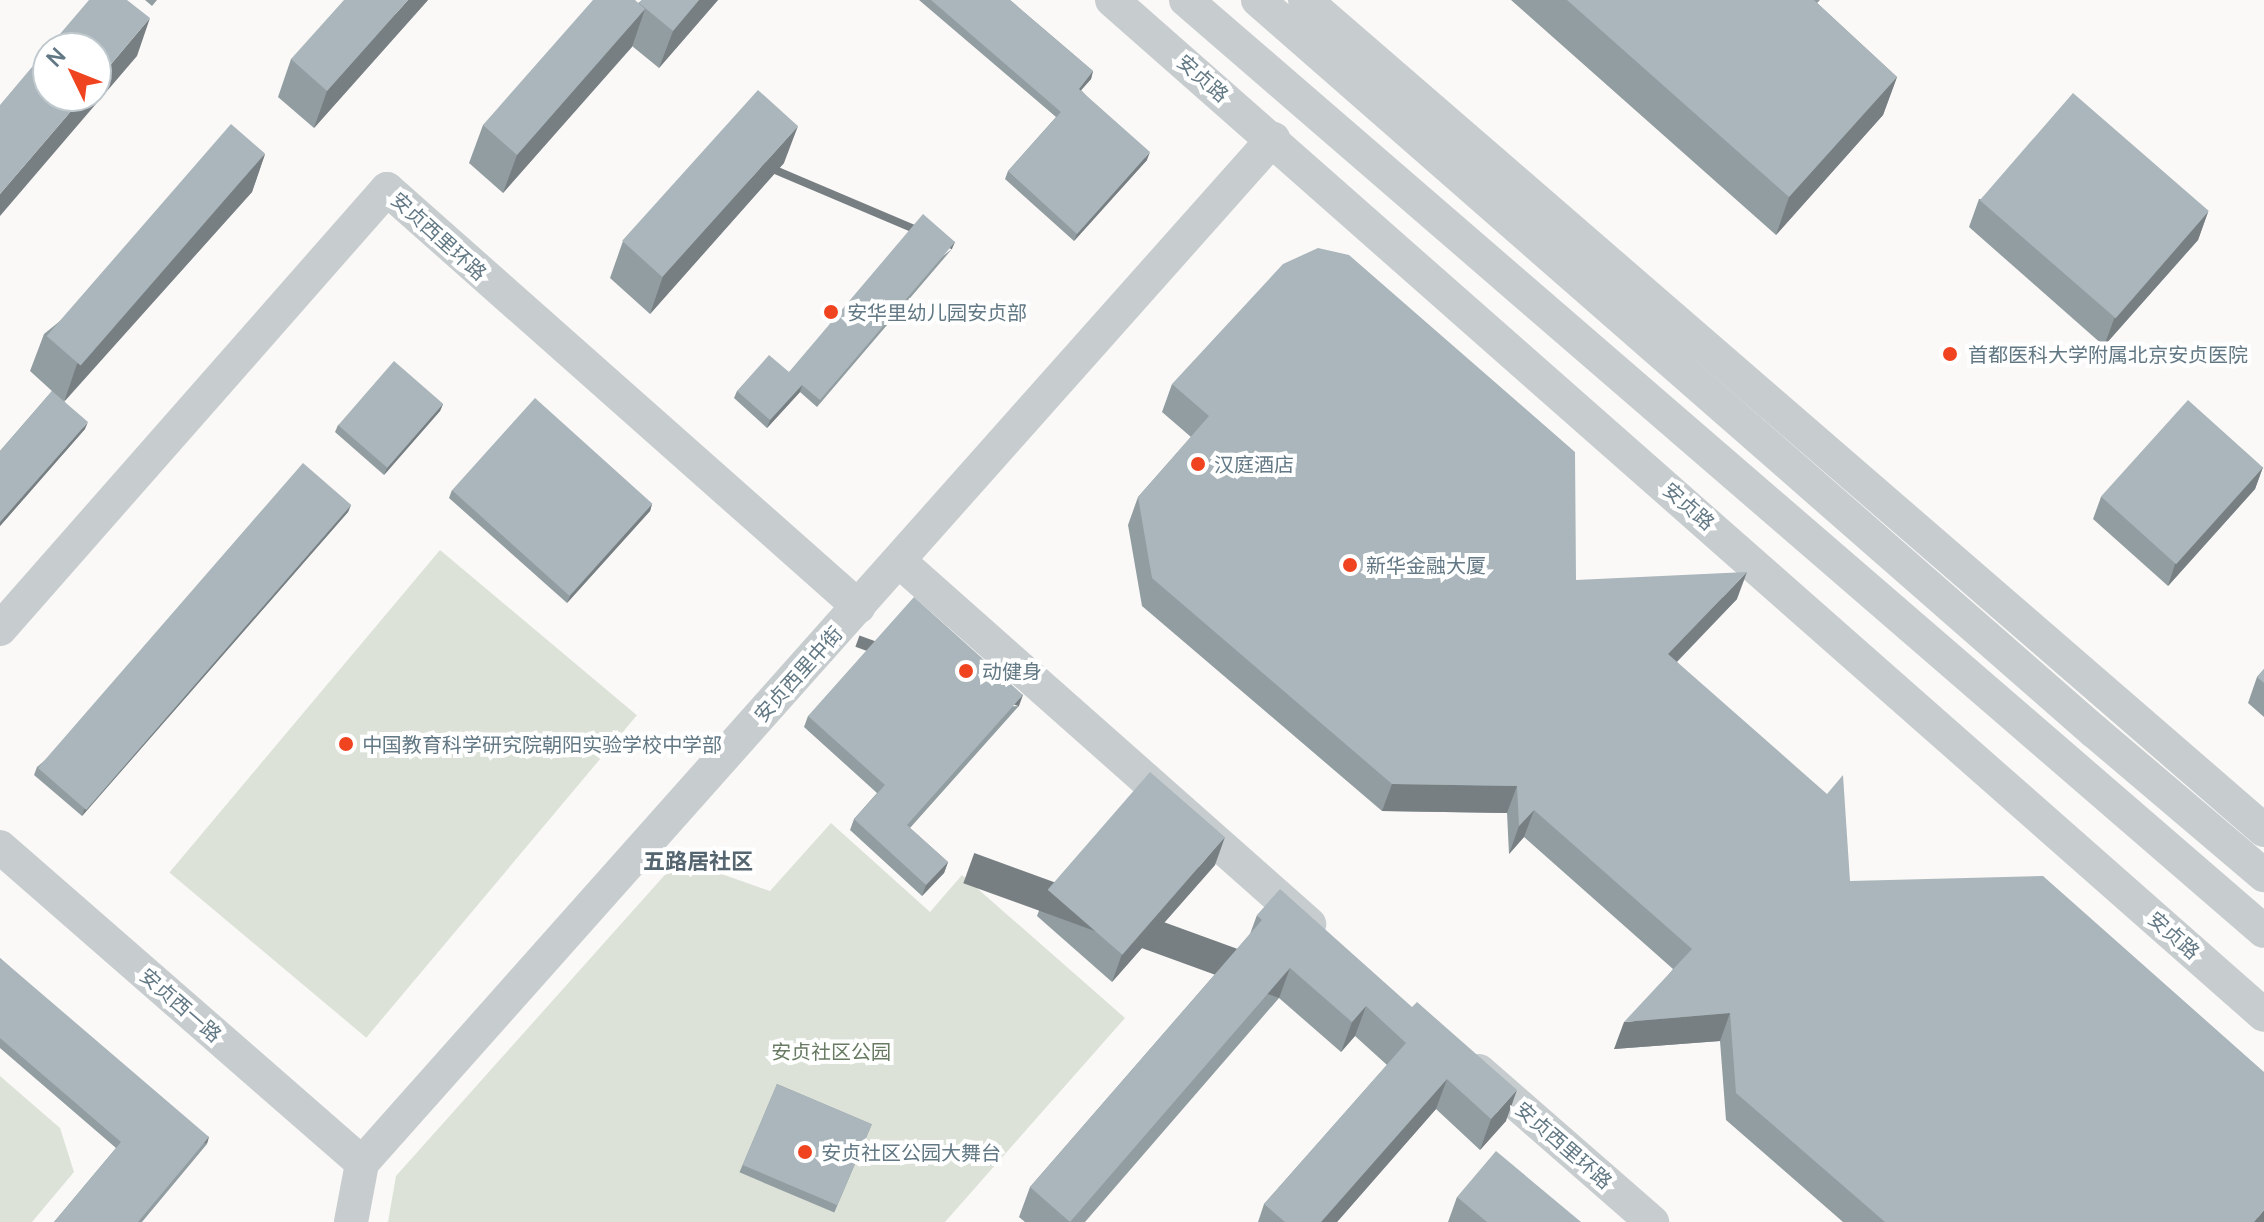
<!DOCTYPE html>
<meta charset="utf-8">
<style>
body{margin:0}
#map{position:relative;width:2264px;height:1222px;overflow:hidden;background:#faf9f7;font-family:Manrope,"Noto Sans SC",sans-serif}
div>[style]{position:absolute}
.green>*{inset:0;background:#dce2d8;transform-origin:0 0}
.minor>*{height:34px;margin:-17px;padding:0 17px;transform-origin:17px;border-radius:17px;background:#c7cccf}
.wall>*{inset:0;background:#929da1;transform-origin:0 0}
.shaded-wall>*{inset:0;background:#777f83;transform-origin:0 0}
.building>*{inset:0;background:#aab6bb;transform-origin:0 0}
.dots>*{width:22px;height:22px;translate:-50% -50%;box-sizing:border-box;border:4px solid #fff;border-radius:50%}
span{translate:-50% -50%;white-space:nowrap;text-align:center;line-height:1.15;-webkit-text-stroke:8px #fff;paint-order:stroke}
.street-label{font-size:20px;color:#627884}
.poi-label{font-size:20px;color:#627884}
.left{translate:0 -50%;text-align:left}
.park-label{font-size:20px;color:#687b62}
.neighbourhood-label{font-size:22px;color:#55656f;font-weight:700}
.north{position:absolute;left:32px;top:32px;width:80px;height:80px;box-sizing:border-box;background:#fff;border:2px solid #c0c9ce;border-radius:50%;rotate:313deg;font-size:22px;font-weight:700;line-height:32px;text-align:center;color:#627884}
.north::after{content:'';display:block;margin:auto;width:28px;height:36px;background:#f04421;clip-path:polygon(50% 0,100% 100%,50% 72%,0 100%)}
</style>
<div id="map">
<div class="green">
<div style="left:440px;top:550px;width:257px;height:421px;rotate:40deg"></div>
<div style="clip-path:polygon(831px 823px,930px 912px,962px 875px,1125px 1018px,945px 1222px,388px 1222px,396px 1176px,679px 859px,770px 891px)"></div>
<div style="clip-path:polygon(0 1076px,60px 1128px,74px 1172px,32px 1222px,0 1222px)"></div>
</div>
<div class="minor">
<div style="left:1112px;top:0;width:1535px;rotate:41.38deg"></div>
<div style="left:1186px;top:0;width:1424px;rotate:40.82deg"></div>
<div style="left:1258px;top:0;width:1111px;rotate:41.17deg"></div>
<div style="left:2094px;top:731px;width:223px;rotate:40.3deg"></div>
<div style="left:1305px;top:0;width:1268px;rotate:40.88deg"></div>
<div style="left:899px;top:561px;width:548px;rotate:41.52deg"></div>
<div style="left:0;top:629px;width:586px;rotate:-48.67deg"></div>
<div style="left:387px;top:189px;width:630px;rotate:41.53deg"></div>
<div style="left:0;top:847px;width:481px;rotate:41.1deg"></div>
<div style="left:1479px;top:1071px;width:230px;rotate:41.1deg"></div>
<div style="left:351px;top:1222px;width:60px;rotate:-79.4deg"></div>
<div style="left:362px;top:1163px;width:1371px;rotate:-48.34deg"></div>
</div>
<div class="wall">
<div style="clip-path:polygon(145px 0,157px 0,152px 6px)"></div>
<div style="clip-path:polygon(428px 0,314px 128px,278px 97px,291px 59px)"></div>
<div style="clip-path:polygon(642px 0,718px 0,659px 68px,632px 46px,503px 193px,469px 163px,483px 125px)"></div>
<div style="clip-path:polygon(919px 0,1010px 0,1093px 71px,1091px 79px,1081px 90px,1147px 160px,1074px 241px,1005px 179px,1008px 171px,1056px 117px)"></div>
<div style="clip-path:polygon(1511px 0,1820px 0,1817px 3px,1897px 77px,1883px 115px,1776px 235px)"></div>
<div style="clip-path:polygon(265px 154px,252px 192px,64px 401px,85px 429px,0 526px,0 451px,52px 391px,30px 371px,44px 334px)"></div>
<div style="clip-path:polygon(784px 163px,650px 314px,610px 278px,623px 241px)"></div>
<div style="clip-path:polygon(1979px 199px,2208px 212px,2198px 240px,2104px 346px,1969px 227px)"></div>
<div style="clip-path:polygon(952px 249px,817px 407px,800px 392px,767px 428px,734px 398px,737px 391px,789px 372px)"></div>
<div style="clip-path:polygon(1172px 384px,1576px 580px,1737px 599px,1677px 662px,1850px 881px,2264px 1222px,1843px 1222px,1726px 1120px,1720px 1041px,1614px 1049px,1673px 969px,1524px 837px,1509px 854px,1507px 813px,1382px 811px,1142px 606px,1128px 525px,1138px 497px,1191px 437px,1162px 412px)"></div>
<div style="clip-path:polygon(443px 404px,440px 411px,384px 475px,335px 432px,338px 425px)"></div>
<div style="clip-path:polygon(2263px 467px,2255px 489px,2168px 586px,2093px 519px,2101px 497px)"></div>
<div style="clip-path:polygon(452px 490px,652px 504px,650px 511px,567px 603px,449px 498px)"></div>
<div style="clip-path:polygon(351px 505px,348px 512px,82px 816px,34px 775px,37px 767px)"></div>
<div style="clip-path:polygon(2264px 669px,2264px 717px,2248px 703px,2257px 677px)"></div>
<div style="clip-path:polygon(1019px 706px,910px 828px,948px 862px,944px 873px,922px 896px,850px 830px,854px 819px,877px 793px,804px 727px,808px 716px)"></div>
<div style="clip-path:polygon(1215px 865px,1112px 982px,1037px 916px,1047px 889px)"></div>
<div style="clip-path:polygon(1257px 915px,1506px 1121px,1480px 1150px,1436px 1109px,1337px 1222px,1258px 1222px,1264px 1204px,1387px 1065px,1355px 1036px,1341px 1052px,1279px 998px,1085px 1222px,1025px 1222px,1019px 1217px,1030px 1187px,1250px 934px)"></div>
<div style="clip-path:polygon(0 958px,207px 1144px,142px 1222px,54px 1222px,116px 1148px,0 1048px)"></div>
<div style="left:777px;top:1084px;width:103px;height:96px;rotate:23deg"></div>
<div style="clip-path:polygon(1457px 1197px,1581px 1222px,1448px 1222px)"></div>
</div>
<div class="shaded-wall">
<div style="clip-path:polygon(408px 0,428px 0,314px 128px,327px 91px)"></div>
<div style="clip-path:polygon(699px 0,718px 0,659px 68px,673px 31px)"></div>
<div style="clip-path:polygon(645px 9px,632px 47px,503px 193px,517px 155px)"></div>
<div style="clip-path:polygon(150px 18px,137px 56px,0 216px,0 194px,84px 96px,96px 96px,96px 82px)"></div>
<div style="clip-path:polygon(1093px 71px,1091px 79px,1076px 96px,1079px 89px)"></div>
<div style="clip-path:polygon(1897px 77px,1883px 115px,1776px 235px,1789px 197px)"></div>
<div style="clip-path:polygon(798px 126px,784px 163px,650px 314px,663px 276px)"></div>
<div style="clip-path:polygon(1150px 152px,1147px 160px,1074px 241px,1077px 234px)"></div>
<div style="clip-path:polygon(265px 154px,252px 192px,64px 402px,77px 364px)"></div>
<div style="clip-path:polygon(2208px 212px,2198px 240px,2104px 346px,2114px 319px)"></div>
<div style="left:955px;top:242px;width:8px;height:208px;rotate:113deg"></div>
<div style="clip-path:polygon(802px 385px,800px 392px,767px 428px,770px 420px)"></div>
<div style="clip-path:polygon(443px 404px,440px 411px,384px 475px,387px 468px)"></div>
<div style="clip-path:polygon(88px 422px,85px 429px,0 526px,0 522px)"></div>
<div style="clip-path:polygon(2263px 467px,2255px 489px,2168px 586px,2175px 564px)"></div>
<div style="clip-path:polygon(652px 504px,650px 511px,567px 603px,570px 596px)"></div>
<div style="clip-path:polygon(351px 505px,348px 512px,82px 816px,85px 808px)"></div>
<div style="clip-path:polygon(1747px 572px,1737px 599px,1658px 681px,1668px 654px)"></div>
<div style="left:1023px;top:695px;width:12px;height:174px;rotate:110deg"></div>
<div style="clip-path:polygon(1392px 784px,1517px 786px,1507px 813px,1382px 811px)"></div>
<div style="clip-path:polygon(1534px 810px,1524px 837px,1509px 854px,1519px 826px)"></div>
<div style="clip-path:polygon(1225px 837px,1215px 865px,1112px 982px,1122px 954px)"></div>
<div style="clip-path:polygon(948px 862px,944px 873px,922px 896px,926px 885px)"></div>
<div style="left:1290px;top:968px;width:32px;height:336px;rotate:110deg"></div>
<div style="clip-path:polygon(1366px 1006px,1355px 1036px,1341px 1052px,1352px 1022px)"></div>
<div style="clip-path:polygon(1730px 1013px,1720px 1041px,1614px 1049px,1624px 1022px)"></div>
<div style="clip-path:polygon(1447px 1079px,1436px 1109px,1337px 1222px,1321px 1222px)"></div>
<div style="clip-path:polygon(1517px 1090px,1506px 1121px,1480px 1150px,1491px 1119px)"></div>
<div style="left:209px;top:1137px;width:7px;height:111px;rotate:106deg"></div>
<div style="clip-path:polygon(2264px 1210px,2264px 1222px,2254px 1222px)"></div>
</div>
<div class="building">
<div style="clip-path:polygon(89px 0,127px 0,150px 18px,96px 82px,96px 48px,48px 48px)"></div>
<div style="clip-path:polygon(344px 0,408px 0,327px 91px,291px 59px)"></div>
<div style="clip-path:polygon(593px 0,635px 0,645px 9px,517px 155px,483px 125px)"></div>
<div style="clip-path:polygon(642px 0,699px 0,673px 31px,639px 3px)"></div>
<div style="clip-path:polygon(931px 0,1010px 0,1093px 71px,1079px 89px,1150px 152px,1077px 234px,1008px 171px,1061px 112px)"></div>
<div style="clip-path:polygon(1567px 0,1814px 0,1897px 77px,1789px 197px)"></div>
<div style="clip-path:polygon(48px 48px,48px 96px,84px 96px,0 194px,0 105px)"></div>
<div style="left:758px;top:90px;width:54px;height:203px;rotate:42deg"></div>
<div style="left:2073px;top:93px;width:180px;height:142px;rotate:41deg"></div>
<div style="left:231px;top:124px;width:45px;height:281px;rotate:41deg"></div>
<div style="clip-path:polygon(923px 214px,955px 242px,820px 400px,802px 385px,770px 420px,737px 391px,769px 355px,789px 372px)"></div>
<div style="clip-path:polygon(1318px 248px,1349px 255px,1575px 452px,1576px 580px,1747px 572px,1668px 654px,1827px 794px,1843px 775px,1850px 881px,2043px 876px,2264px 1072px,2264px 1210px,2254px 1222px,1885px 1222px,1736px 1093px,1730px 1013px,1624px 1022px,1692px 949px,1534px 810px,1519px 826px,1517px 786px,1392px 784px,1152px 578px,1138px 497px,1209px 416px,1172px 384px,1283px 264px)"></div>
<div style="left:394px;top:361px;width:65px;height:85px;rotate:41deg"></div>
<div style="clip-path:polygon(52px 391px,88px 422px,0 522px,0 451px)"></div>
<div style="left:535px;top:398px;width:158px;height:124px;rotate:42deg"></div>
<div style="left:2188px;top:400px;width:101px;height:130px;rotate:42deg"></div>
<div style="left:303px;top:463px;width:64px;height:404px;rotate:41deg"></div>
<div style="clip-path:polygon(914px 597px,1023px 695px,907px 825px,948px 862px,926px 885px,854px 819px,885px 785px,808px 716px)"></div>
<div style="clip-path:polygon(2264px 669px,2264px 683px,2257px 677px)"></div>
<div style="left:1150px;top:772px;width:99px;height:156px;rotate:41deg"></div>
<div style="clip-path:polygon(1280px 889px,1412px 1007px,1417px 1002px,1517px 1090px,1491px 1119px,1447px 1079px,1321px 1222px,1285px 1222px,1264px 1204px,1406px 1043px,1366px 1006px,1352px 1022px,1290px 968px,1070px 1222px,1030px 1187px,1262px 920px,1257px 915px)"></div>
<div style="clip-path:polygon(0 958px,209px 1137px,138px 1222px,54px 1222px,121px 1142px,0 1038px)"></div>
<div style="left:777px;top:1084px;width:103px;height:88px;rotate:23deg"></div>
<div style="clip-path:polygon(1496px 1151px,1581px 1222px,1487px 1222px,1457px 1197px)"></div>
</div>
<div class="dots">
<div style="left:831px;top:312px;background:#f04421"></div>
<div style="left:1950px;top:354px;background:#f04421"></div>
<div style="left:1198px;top:464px;background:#f04421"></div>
<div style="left:1350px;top:565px;background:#f04421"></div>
<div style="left:966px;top:671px;background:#f04421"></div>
<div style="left:346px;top:744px;background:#f04421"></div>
<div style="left:805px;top:1152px;background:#f04421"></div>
</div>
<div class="street-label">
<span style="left:1203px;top:78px;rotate:41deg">安贞路</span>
<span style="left:439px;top:236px;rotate:42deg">安贞西里环路</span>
<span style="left:1689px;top:506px;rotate:41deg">安贞路</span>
<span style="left:798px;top:674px;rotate:-48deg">安贞西里中街</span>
<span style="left:2174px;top:935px;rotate:41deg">安贞路</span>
<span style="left:181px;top:1005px;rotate:41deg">安贞西一路</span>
<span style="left:1564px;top:1145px;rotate:41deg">安贞西里环路</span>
</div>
<div class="poi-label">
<span class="left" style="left:847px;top:312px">安华里幼儿园安贞部</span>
<span class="left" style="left:1968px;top:354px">首都医科大学附属北京安贞医院</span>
<span class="left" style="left:1214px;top:464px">汉庭酒店</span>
<span class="left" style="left:1366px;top:565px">新华金融大厦</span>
<span class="left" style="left:982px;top:671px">动健身</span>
<span class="left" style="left:362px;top:744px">中国教育科学研究院朝阳实验学校中学部</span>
<span class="left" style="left:821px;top:1152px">安贞社区公园大舞台</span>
</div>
<div class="park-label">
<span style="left:831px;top:1051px">安贞社区公园</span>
</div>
<div class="neighbourhood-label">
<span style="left:698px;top:862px">五路居社区</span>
</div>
<div class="north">N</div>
</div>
